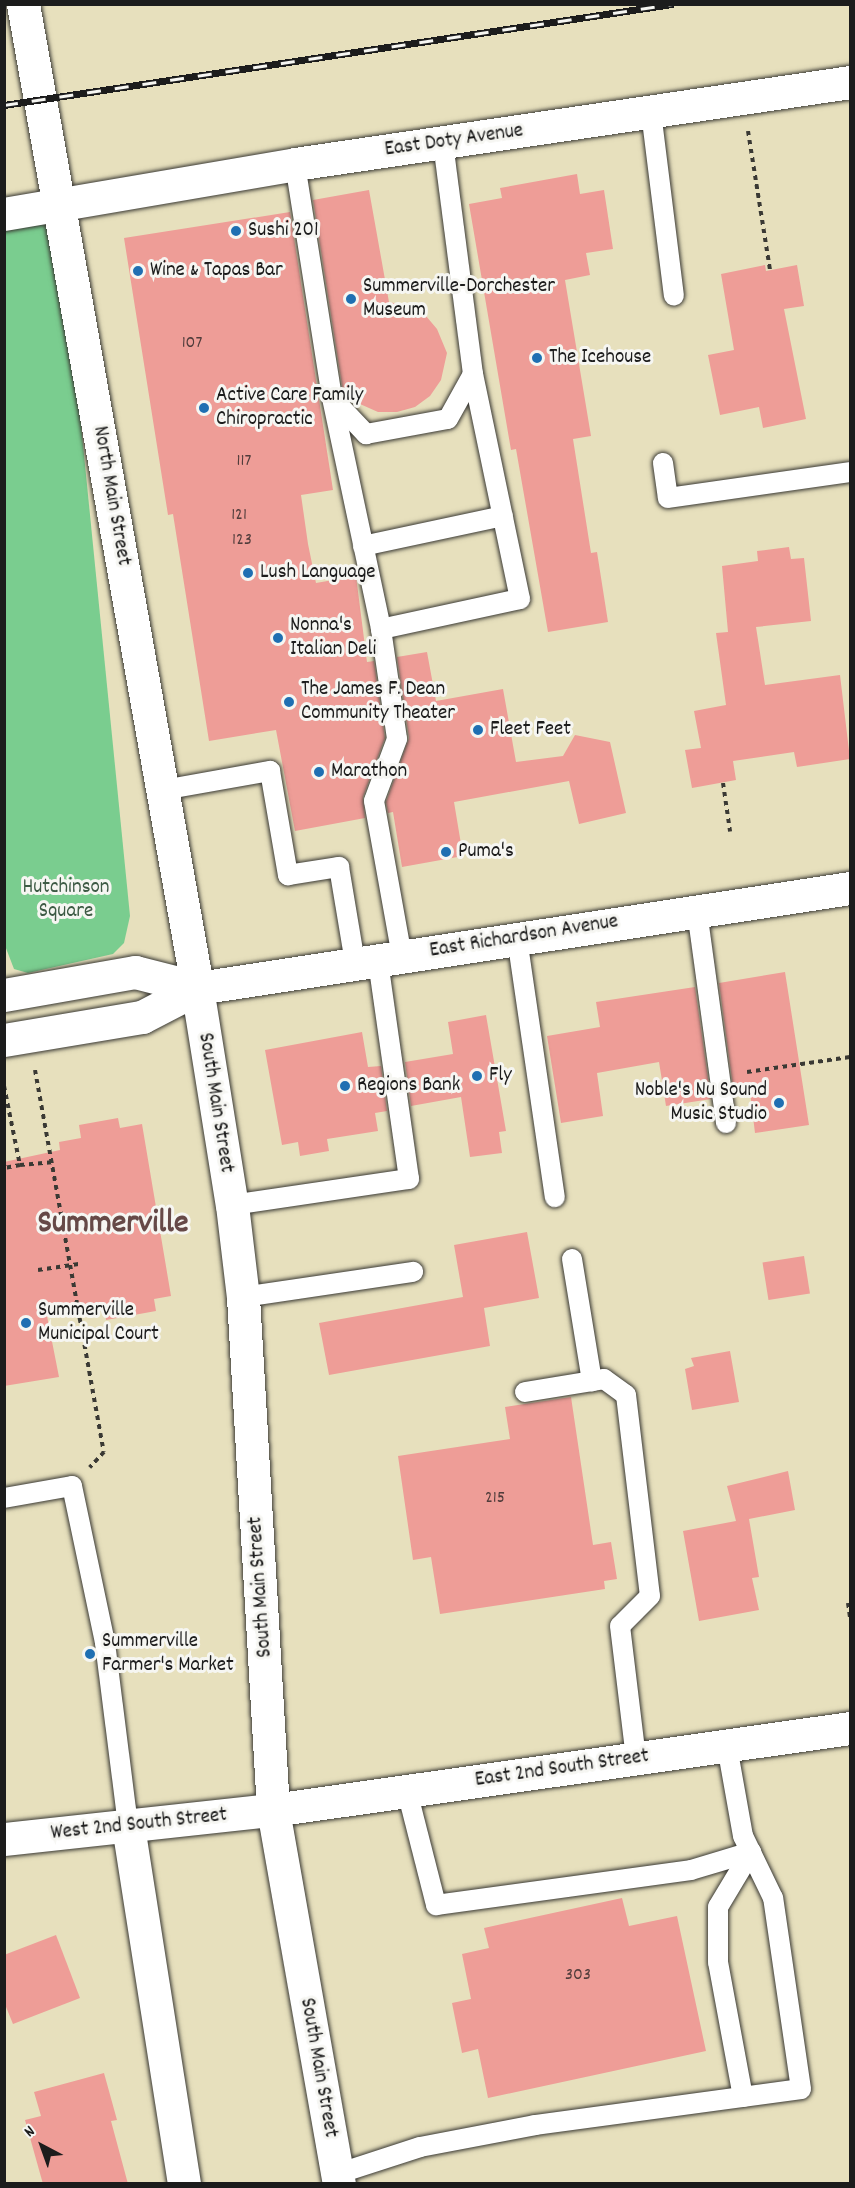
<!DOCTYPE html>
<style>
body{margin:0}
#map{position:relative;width:855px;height:2188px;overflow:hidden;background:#e7e0bd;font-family:Dekko,sans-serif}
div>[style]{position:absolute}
.green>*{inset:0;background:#7acd8f}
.building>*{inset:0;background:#ee9d97;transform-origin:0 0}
.path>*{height:4px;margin-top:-2px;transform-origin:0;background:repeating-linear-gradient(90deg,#3a3934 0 4.5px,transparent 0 9px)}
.roads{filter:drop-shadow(0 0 2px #3a3934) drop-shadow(0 0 2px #3a3934)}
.service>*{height:20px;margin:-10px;padding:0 10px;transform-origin:10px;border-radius:10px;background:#fff}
.minor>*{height:33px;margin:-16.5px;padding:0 16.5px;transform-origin:16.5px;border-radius:16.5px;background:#fff}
.primary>*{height:33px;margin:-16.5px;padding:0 16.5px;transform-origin:16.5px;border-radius:16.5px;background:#fff}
.rail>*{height:7px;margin-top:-3.5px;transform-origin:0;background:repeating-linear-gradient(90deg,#f6f6f2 0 14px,#1c1c1c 0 28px);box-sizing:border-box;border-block:2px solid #1c1c1c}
.path-bridge>*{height:4px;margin-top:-2px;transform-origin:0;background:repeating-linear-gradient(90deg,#3a3934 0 4.5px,transparent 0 9px)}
.dots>*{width:16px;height:16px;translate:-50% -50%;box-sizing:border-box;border:3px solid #f6f6f2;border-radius:50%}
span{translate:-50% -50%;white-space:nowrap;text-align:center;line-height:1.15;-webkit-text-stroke:6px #f6f6f2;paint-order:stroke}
.number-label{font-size:18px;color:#503c3b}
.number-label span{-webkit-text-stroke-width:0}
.street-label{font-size:21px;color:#1c1c1c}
.poi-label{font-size:21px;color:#1c1c1c}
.left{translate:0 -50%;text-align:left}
.right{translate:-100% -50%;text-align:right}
.park-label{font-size:21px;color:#3d5a44}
.town-label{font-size:33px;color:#664947;font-weight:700}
.frame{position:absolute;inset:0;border:6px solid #1c1c1c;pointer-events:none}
.north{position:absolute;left:12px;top:2116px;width:60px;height:60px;-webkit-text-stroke:4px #f6f6f2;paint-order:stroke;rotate:319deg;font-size:16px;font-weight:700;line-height:24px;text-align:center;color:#1c1c1c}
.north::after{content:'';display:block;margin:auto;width:21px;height:27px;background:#1c1c1c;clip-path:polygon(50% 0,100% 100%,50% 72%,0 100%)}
</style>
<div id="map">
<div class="green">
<div style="clip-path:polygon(59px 204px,130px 916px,124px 943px,113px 954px,28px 973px,14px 969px,4px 943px,4px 214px)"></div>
</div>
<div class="building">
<div style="clip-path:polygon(577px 174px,580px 194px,604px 190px,613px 249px,586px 253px,590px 275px,565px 280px,591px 436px,573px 439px,591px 553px,597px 552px,608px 622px,548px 632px,516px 449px,511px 450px,469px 204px,502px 198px,500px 188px)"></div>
<div style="clip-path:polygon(369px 190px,389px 302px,411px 307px,426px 316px,437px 329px,447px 353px,441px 380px,430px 396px,415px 407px,397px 412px,378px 412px,351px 400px,343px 392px,313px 200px)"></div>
<div style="clip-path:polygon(290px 212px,333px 490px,301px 495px,308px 544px,316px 583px,356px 576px,367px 662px,374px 661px,385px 738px,363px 797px,365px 818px,295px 831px,276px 730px,209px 741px,173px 514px,168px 515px,124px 238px)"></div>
<div style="clip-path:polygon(765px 265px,766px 271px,797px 265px,804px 306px,784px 309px,806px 419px,763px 428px,759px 407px,720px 415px,708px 355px,734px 350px,721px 274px)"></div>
<div style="clip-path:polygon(789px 547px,791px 559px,804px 558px,811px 621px,756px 627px,765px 685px,840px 675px,850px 759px,797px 767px,794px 752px,733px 761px,736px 780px,692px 788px,685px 750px,701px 748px,694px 711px,726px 705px,716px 633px,728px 632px,722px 566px,758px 561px,757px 551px)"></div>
<div style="clip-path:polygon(427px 652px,436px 701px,503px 689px,516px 762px,563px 756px,575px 735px,610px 742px,626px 813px,579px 824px,569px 781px,454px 802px,463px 856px,402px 867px,393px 812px,388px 813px,386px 802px,409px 738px,397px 657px)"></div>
<div style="clip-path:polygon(785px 972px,809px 1125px,755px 1133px,750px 1092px,734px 1095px,719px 983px)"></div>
<div style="clip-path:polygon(695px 987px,711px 1099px,666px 1106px,659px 1062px,597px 1073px,603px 1116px,561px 1123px,547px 1036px,600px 1027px,596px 1002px)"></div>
<div style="clip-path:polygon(486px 1015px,506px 1131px,499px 1132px,502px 1153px,470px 1157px,461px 1097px,411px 1106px,405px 1062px,453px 1054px,448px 1022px)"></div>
<div style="clip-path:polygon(362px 1032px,368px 1067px,381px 1066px,387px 1111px,375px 1113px,378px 1131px,327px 1139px,329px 1151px,300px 1156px,298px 1142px,282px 1145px,265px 1050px)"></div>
<div style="clip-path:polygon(118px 1118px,120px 1128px,142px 1124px,171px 1296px,154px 1299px,156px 1311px,106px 1320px,104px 1305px,47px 1316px,59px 1377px,4px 1386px,4px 1162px,60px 1150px,59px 1142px,81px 1138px,79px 1125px)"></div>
<div style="clip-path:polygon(527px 1232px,539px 1298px,484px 1308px,490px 1346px,329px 1375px,319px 1323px,463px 1297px,454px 1245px)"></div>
<div style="left:804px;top:1256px;width:38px;height:42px;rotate:81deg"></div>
<div style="clip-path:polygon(730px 1351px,739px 1402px,692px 1410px,685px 1369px,694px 1366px,691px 1358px)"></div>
<div style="clip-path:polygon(571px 1397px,593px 1545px,611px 1542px,617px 1579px,604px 1581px,605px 1589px,440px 1614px,431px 1557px,413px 1560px,398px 1456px,510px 1439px,505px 1407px)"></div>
<div style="clip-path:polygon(788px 1471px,795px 1510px,749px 1519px,759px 1577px,752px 1578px,759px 1610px,699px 1621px,683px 1531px,736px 1521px,727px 1486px)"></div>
<div style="clip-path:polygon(622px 1898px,629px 1926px,677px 1916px,706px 2051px,488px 2098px,478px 2049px,462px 2053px,452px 2003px,471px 1999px,462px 1954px,489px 1948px,484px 1928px)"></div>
<div style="clip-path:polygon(56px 1935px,80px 1998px,13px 2024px,4px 2002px,4px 1955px)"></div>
<div style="clip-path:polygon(104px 2073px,117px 2120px,111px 2121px,128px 2184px,43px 2184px,25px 2120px,41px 2116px,34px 2092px)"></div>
</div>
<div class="path">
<div style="left:748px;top:131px;width:141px;rotate:81deg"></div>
<div style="left:723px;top:783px;width:49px;rotate:81.7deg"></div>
<div style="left:35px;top:1070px;width:388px;rotate:79.8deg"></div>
<div style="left:104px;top:1452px;width:21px;rotate:133deg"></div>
<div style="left:747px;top:1072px;width:104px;rotate:-8.3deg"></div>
<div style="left:4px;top:1086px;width:81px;rotate:78.6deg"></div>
<div style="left:20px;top:1165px;width:16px;rotate:169deg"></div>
<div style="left:20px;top:1165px;width:32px;rotate:-5deg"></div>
<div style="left:848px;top:1603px;width:14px;rotate:82deg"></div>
</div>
<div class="roads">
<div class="service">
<div style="left:651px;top:112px;width:185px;rotate:82.9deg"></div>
<div style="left:295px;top:164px;width:237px;rotate:81deg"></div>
<div style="left:332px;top:398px;width:50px;rotate:46.6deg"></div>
<div style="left:366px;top:434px;width:83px;rotate:-10.4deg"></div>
<div style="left:448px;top:419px;width:51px;rotate:-60.9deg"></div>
<div style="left:473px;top:374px;width:234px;rotate:-97.4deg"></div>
<div style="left:332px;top:398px;width:236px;rotate:78deg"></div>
<div style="left:381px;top:629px;width:142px;rotate:-12.2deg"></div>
<div style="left:520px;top:599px;width:230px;rotate:-101.8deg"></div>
<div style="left:663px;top:463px;width:35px;rotate:82deg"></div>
<div style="left:668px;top:498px;width:184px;rotate:-8.1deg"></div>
<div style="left:363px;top:546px;width:143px;rotate:-12.1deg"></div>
<div style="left:381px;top:629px;width:111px;rotate:81.7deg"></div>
<div style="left:397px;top:739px;width:66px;rotate:110.4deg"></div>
<div style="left:374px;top:801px;width:158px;rotate:79.8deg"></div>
<div style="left:163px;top:790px;width:109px;rotate:-10.1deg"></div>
<div style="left:270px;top:771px;width:106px;rotate:80.2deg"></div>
<div style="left:288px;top:875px;width:52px;rotate:-8.9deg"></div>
<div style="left:339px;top:867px;width:97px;rotate:80.5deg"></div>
<div style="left:697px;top:911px;width:214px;rotate:82.2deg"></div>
<div style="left:517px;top:938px;width:262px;rotate:81.7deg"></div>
<div style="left:232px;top:1205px;width:179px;rotate:-8.4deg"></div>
<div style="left:409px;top:1179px;width:221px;rotate:-98.1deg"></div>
<div style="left:572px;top:1259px;width:124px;rotate:80.7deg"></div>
<div style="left:243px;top:1297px;width:172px;rotate:-8.4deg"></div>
<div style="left:525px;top:1392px;width:80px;rotate:-9.3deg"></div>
<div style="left:604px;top:1379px;width:27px;rotate:36deg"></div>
<div style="left:626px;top:1395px;width:202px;rotate:83.2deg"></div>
<div style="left:650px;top:1596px;width:42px;rotate:135deg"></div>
<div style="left:620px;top:1626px;width:134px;rotate:83.1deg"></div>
<div style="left:4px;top:1498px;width:69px;rotate:-10deg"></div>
<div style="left:72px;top:1486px;width:160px;rotate:78.1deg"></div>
<div style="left:105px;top:1643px;width:184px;rotate:82.8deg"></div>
<div style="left:407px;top:1791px;width:118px;rotate:75.7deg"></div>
<div style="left:436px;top:1905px;width:257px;rotate:-7.8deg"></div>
<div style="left:691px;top:1870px;width:63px;rotate:-16.7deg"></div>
<div style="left:743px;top:2097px;width:137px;rotate:-100.5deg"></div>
<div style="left:718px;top:1962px;width:55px;rotate:-90deg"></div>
<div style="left:718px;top:1907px;width:64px;rotate:-59deg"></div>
<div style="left:337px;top:2174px;width:87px;rotate:-18deg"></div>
<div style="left:420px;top:2147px;width:117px;rotate:-10.8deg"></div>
<div style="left:535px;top:2125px;width:268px;rotate:-7.7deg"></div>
<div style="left:801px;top:2089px;width:193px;rotate:-98.3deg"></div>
<div style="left:773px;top:1898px;width:69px;rotate:-115.8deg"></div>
<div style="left:743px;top:1836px;width:91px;rotate:-100.1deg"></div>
</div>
<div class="minor">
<div style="left:4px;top:214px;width:295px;rotate:-9.7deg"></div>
<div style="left:295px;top:164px;width:561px;rotate:-8.4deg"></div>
<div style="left:4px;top:995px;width:133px;rotate:-10deg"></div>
<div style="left:135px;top:972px;width:65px;rotate:14.3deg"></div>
<div style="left:4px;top:1040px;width:140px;rotate:-9.5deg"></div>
<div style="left:142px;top:1017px;width:63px;rotate:-27.4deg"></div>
<div style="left:198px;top:988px;width:660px;rotate:-8.72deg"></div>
<div style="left:128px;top:1826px;width:362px;rotate:81.1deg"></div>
<div style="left:4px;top:1839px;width:271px;rotate:-6.2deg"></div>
<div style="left:273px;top:1810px;width:583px;rotate:-8.09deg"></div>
</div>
<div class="primary">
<div style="left:23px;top:4px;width:980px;rotate:79.95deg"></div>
<div style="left:194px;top:969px;width:239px;rotate:80.9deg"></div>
<div style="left:232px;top:1205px;width:93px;rotate:83.2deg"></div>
<div style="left:243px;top:1297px;width:514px;rotate:86.65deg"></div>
<div style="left:273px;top:1810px;width:380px;rotate:80deg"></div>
</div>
</div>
<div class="rail">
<div style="left:4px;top:105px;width:677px;rotate:-8.59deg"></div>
</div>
<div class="path-bridge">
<div style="left:38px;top:1270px;width:41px;rotate:-8.3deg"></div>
</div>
<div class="dots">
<div style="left:236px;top:231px;background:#1f6fb2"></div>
<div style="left:138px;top:271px;background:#1f6fb2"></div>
<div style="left:351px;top:299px;background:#1f6fb2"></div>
<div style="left:537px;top:358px;background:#1f6fb2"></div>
<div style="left:204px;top:408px;background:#1f6fb2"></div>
<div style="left:248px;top:573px;background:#1f6fb2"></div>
<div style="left:278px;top:638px;background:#1f6fb2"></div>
<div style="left:289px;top:702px;background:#1f6fb2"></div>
<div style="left:478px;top:730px;background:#1f6fb2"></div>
<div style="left:319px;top:772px;background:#1f6fb2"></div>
<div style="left:446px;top:852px;background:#1f6fb2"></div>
<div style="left:477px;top:1076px;background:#1f6fb2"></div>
<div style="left:345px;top:1086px;background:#1f6fb2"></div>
<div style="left:779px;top:1103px;background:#1f6fb2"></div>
<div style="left:26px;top:1323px;background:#1f6fb2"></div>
<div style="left:90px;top:1654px;background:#1f6fb2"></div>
</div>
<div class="number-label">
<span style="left:192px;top:344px">107</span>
<span style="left:244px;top:462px">117</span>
<span style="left:239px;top:516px">121</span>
<span style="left:242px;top:541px">123</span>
<span style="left:495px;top:1499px">215</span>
<span style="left:578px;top:1976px">303</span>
</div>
<div class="street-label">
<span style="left:454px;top:141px;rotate:-8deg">East Doty Avenue</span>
<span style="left:111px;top:496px;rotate:80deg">North Main Street</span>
<span style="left:524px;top:937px;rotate:-9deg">East Richardson Avenue</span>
<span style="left:215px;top:1103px;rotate:81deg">South Main Street</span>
<span style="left:261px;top:1587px;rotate:-94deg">South Main Street</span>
<span style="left:562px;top:1769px;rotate:-8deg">East 2nd South Street</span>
<span style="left:139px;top:1825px;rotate:-6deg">West 2nd South Street</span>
<span style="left:318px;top:2068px;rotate:80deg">South Main Street</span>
</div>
<div class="poi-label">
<span class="left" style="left:248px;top:231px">Sushi 201</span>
<span class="left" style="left:150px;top:271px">Wine &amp; Tapas Bar</span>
<span class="left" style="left:363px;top:299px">Summerville-Dorchester<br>Museum</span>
<span class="left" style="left:549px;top:358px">The Icehouse</span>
<span class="left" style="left:216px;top:408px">Active Care Family<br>Chiropractic</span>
<span class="left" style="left:260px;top:573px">Lush Language</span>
<span class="left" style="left:290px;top:638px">Nonna's<br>Italian Deli</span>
<span class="left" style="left:301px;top:702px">The James F. Dean<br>Community Theater</span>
<span class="left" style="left:490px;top:730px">Fleet Feet</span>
<span class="left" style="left:331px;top:772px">Marathon</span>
<span class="left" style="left:458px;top:852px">Puma's</span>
<span class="left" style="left:489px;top:1076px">Fly</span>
<span class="left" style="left:357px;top:1086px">Regions Bank</span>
<span class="right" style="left:767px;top:1103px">Noble's Nu Sound<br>Music Studio</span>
<span class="left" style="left:38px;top:1323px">Summerville<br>Municipal Court</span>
<span class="left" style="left:102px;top:1654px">Summerville<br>Farmer's Market</span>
</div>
<div class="park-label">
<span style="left:66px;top:900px">Hutchinson<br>Square</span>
</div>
<div class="town-label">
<span style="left:113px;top:1225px">Summerville</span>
</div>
<div class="frame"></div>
<div class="north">N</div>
</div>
